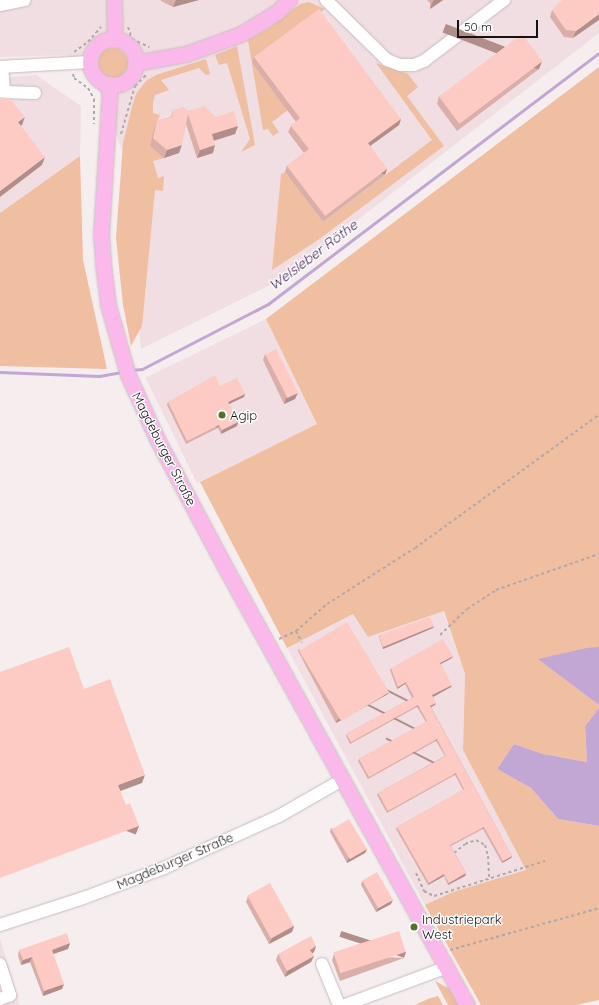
<!DOCTYPE html>
<meta charset="utf-8">
<style>
body{margin:0}
#map{position:relative;width:599px;height:1005px;overflow:hidden;background:#f6edef;font-family:Quicksand,sans-serif}
div>[style]{position:absolute}
.built>*{inset:0;background:#f1dee2;transform-origin:0 0}
.green>*{inset:0;background:#f0bea1}
.round{border-radius:50%}
.water>*{inset:0;background:#c2a6d4}
.stream>*{height:3px;margin:-1.5px;padding:0 1.5px;transform-origin:1.5px;border-radius:1.5px;background:#c2a6d4}
.path>*{height:2px;margin-top:-1px;transform-origin:0;background:repeating-linear-gradient(90deg,#b0a9aa 0 3px,transparent 0 6px)}
.roads{filter:drop-shadow(0 0 1px #c6bcbe) drop-shadow(0 0 1px #c6bcbe)}
.minor>*{height:12px;margin:-6px;padding:0 6px;transform-origin:6px;border-radius:6px;background:#fff}
.major>*{height:15px;margin:-7.5px;padding:0 7.5px;transform-origin:7.5px;border-radius:7.5px;background:#fbb9eb}
.major>.ring{margin:-7.5px;padding:0;box-sizing:content-box;background:none;border:15px solid #fbb9eb;border-radius:50%}
.wall>*{inset:0;background:#daafa9}
.shaded-wall>*{inset:0;background:#b18e89;transform-origin:0 0}
.building>*{inset:0;background:#fdcbc4;transform-origin:0 0}
.dots>*{width:11px;height:11px;translate:-50% -50%;box-sizing:border-box;border:2px solid #fff;border-radius:50%}
span{translate:-50% -50%;white-space:nowrap;text-align:center;line-height:1.15;-webkit-text-stroke:3px #fff;paint-order:stroke}
.poi-label{font-size:13px;color:#151213}
.left{translate:0 -50%;text-align:left}
.street-label{font-size:13px;color:#151213}
.water-label{font-size:14px;color:#3d1750;font-style:italic}
.scale{position:absolute;left:457px;top:20px;width:81px;height:18px;box-sizing:border-box;border:2px solid #151213;border-top:0;padding-left:5px;font-size:12px;line-height:14px;white-space:nowrap;color:#151213;-webkit-text-stroke:3px #fff;paint-order:stroke}
</style>
<div id="map">
<div class="built">
<div style="clip-path:polygon(0 0,599px 0,599px 33px,280px 280px,141px 349px,127px 163px,97px 86px,66px 55px,0 57px)"></div>
<div style="clip-path:polygon(36px 75px,81px 106px,80px 156px,0 213px,0 78px)"></div>
<div style="left:266px;top:319px;width:117px;height:134px;rotate:64deg"></div>
<div style="clip-path:polygon(443px 611px,465px 674px,463px 750px,526px 870px,453px 892px,425px 905px,287px 648px,353px 614px,368px 637px)"></div>
<div style="clip-path:polygon(0 938px,20px 1005px,0 1005px)"></div>
</div>
<div class="green">
<div style="clip-path:polygon(309px 2px,325px 9px,252px 63px,288px 110px,272px 122px,279px 132px,273px 136px,268px 129px,263px 130px,248px 40px,272px 26px,300px 4px)"></div>
<div style="clip-path:polygon(237px 46px,255px 145px,241px 152px,250px 139px,227px 63px,219px 65px,215px 55px)"></div>
<div class="round" style="left:98px;top:48px;width:30px;height:30px"></div>
<div style="clip-path:polygon(206px 59px,210px 74px,206px 75px,199px 68px,161px 80px,169px 90px,155px 95px,153px 103px,153px 113px,160px 115px,154px 129px,164px 158px,153px 161px,158px 178px,164px 176px,163px 191px,155px 190px,142px 326px,131px 346px,123px 305px,116px 238px,123px 143px,132px 107px,136px 94px,146px 81px,156px 75px)"></div>
<div style="clip-path:polygon(376px 63px,408px 74px,418px 87px,407px 96px,444px 146px,318px 240px,272px 270px,281px 174px,285px 172px,323px 222px,432px 140px)"></div>
<div style="clip-path:polygon(599px 67px,599px 647px,539px 659px,599px 705px,599px 708px,585px 726px,587px 762px,543px 754px,514px 744px,497px 769px,531px 788px,558px 819px,599px 826px,599px 1000px,576px 1005px,481px 1005px,425px 905px,453px 892px,526px 870px,463px 750px,465px 674px,444px 611px,368px 637px,353px 614px,287px 648px,200px 482px,317px 424px,266px 319px)"></div>
<div style="clip-path:polygon(80px 156px,83px 260px,107px 369px,0 366px,0 213px)"></div>
<div style="clip-path:polygon(435px 981px,450px 989px,460px 1005px,448px 1005px)"></div>
<div style="clip-path:polygon(438px 996px,443px 1005px,415px 1005px,428px 999px)"></div>
</div>
<div class="water">
<div style="clip-path:polygon(599px 647px,599px 705px,538px 659px,587px 648px)"></div>
<div style="clip-path:polygon(599px 708px,599px 826px,558px 819px,531px 788px,497px 769px,514px 744px,543px 754px,587px 762px,585px 726px)"></div>
</div>
<div class="stream">
<div style="left:131px;top:370px;width:11px;rotate:-5deg"></div>
<div style="left:142px;top:369px;width:142px;rotate:-27.3deg"></div>
<div style="left:268px;top:304px;width:415px;rotate:-37.2deg"></div>
<div style="left:0;top:372px;width:99px;rotate:2.3deg"></div>
<div style="left:99px;top:376px;width:23px;rotate:-10deg"></div>
</div>
<div class="path">
<div style="left:128px;top:27px;width:13px;rotate:72deg"></div>
<div style="left:132px;top:39px;width:19px;rotate:25deg"></div>
<div style="left:74px;top:52px;width:17px;rotate:-36deg"></div>
<div style="left:88px;top:42px;width:20px;rotate:-49deg"></div>
<div style="left:73px;top:74px;width:4px;rotate:76deg"></div>
<div style="left:74px;top:78px;width:17px;rotate:36deg"></div>
<div style="left:88px;top:88px;width:13px;rotate:61deg"></div>
<div style="left:94px;top:99px;width:25px;rotate:90deg"></div>
<div style="left:121px;top:134px;width:50px;rotate:-73.7deg"></div>
<div style="left:135px;top:86px;width:17px;rotate:-45deg"></div>
<div style="left:296px;top:631px;width:13px;rotate:63deg"></div>
<div style="left:440px;top:635px;width:37px;rotate:-44deg"></div>
<div style="left:467px;top:609px;width:35px;rotate:-33deg"></div>
<div style="left:496px;top:590px;width:109px;rotate:-19.3deg"></div>
<div style="left:279px;top:639px;width:19px;rotate:-25deg"></div>
<div style="left:296px;top:631px;width:41px;rotate:-41.1deg"></div>
<div style="left:327px;top:604px;width:104px;rotate:-32.5deg"></div>
<div style="left:415px;top:548px;width:227px;rotate:-35.9deg"></div>
<div style="left:454px;top:853px;width:14px;rotate:-39deg"></div>
<div style="left:465px;top:844px;width:12px;rotate:-20deg"></div>
<div style="left:476px;top:840px;width:10px;rotate:29deg"></div>
<div style="left:485px;top:845px;width:11px;rotate:75deg"></div>
<div style="left:488px;top:856px;width:22px;rotate:87deg"></div>
<div style="left:416px;top:873px;width:20px;rotate:66deg"></div>
<div style="left:424px;top:891px;width:11px;rotate:27deg"></div>
<div style="left:434px;top:896px;width:120px;rotate:-17.5deg"></div>
<div style="left:450px;top:950px;width:155px;rotate:-15.7deg"></div>
</div>
<div class="roads">
<div class="minor">
<div style="left:326px;top:0;width:86px;rotate:44.5deg"></div>
<div style="left:387px;top:60px;width:14px;rotate:21deg"></div>
<div style="left:400px;top:65px;width:14px"></div>
<div style="left:414px;top:65px;width:11px;rotate:-22deg"></div>
<div style="left:424px;top:61px;width:101px;rotate:-37.3deg"></div>
<div style="left:0;top:5px;width:25px;rotate:-11deg"></div>
<div style="left:0;top:67px;width:90px;rotate:-3.2deg"></div>
<div style="left:2px;top:67px;width:25px;rotate:85deg"></div>
<div style="left:4px;top:92px;width:31px;rotate:2deg"></div>
<div style="left:0;top:925px;width:90px;rotate:-18deg"></div>
<div style="left:86px;top:897px;width:83px;rotate:-20.4deg"></div>
<div style="left:164px;top:868px;width:126px;rotate:-24.3deg"></div>
<div style="left:279px;top:816px;width:73px;rotate:-29.7deg"></div>
<div style="left:0;top:964px;width:33px;rotate:72deg"></div>
<div style="left:10px;top:995px;width:11px;rotate:158deg"></div>
<div style="left:322px;top:964px;width:44px;rotate:67.5deg"></div>
<div style="left:345px;top:1005px;width:109px;rotate:-20.4deg"></div>
</div>
<div class="major">
<div style="left:114px;top:0;width:39px;rotate:89deg"></div>
<div class="ring" style="left:90px;top:39px;width:31px;height:31px"></div>
<div style="left:135px;top:63px;width:52px;rotate:-10deg"></div>
<div style="left:186px;top:54px;width:59px;rotate:-20deg"></div>
<div style="left:241px;top:34px;width:42px;rotate:-31.4deg"></div>
<div style="left:277px;top:12px;width:17px;rotate:-45deg"></div>
<div style="left:110px;top:84px;width:150px;rotate:93.4deg"></div>
<div style="left:101px;top:234px;width:30px;rotate:86deg"></div>
<div style="left:103px;top:264px;width:41px;rotate:83deg"></div>
<div style="left:108px;top:305px;width:73px;rotate:74.1deg"></div>
<div style="left:128px;top:375px;width:72px;rotate:65.6deg"></div>
<div style="left:158px;top:441px;width:143px;rotate:62deg"></div>
<div style="left:225px;top:567px;width:500px;rotate:61.08deg"></div>
</div>
</div>
<div class="wall">
<div style="clip-path:polygon(161px 0,199px 0,173px 7px,161px 1px)"></div>
<div style="clip-path:polygon(427px 0,443px 0,430px 9px,430px 3px)"></div>
<div style="clip-path:polygon(599px 0,573px 38px,564px 37px,550px 17px,552px 10px)"></div>
<div style="clip-path:polygon(254px 57px,401px 119px,399px 125px,370px 146px,385px 175px,323px 222px,285px 172px,287px 166px,304px 153px,288px 132px,291px 126px,296px 122px,252px 63px)"></div>
<div style="clip-path:polygon(542px 61px,539px 69px,457px 131px,437px 104px,439px 96px)"></div>
<div style="clip-path:polygon(173px 110px,188px 111px,216px 117px,238px 126px,235px 134px,214px 141px,213px 153px,197px 158px,186px 124px,179px 153px,164px 158px,150px 146px,154px 129px,157px 121px,171px 117px)"></div>
<div style="clip-path:polygon(265px 354px,295px 399px,284px 404px,263px 360px)"></div>
<div style="clip-path:polygon(220px 386px,245px 394px,244px 397px,229px 404px,238px 422px,237px 426px,221px 434px,218px 428px,186px 444px,167px 405px,168px 402px)"></div>
<div style="clip-path:polygon(433px 628px,383px 649px,379px 637px,379px 635px)"></div>
<div style="clip-path:polygon(298px 649px,388px 694px,336px 723px,298px 651px)"></div>
<div style="clip-path:polygon(452px 658px,441px 664px,451px 687px,433px 697px,435px 705px,431px 707px,512px 856px,511px 858px,502px 863px,483px 829px,451px 846px,466px 873px,465px 876px,448px 885px,444px 876px,428px 885px,396px 829px,397px 827px,463px 790px,455px 775px,387px 813px,377px 795px,378px 793px,445px 756px,436px 741px,368px 779px,358px 761px,359px 759px,426px 722px,417px 707px,350px 744px,346px 736px,346px 734px,412px 698px,405px 684px,397px 689px,390px 670px,391px 668px)"></div>
<div style="clip-path:polygon(331px 828px,367px 849px,365px 853px,347px 863px,330px 832px)"></div>
<div style="clip-path:polygon(362px 881px,391px 904px,376px 912px,361px 885px)"></div>
<div style="clip-path:polygon(248px 896px,294px 926px,292px 932px,269px 944px,246px 902px)"></div>
<div style="clip-path:polygon(70px 943px,68px 949px,53px 954px,62px 989px,43px 996px,30px 962px,21px 965px,18px 956px,19px 950px)"></div>
<div style="clip-path:polygon(316px 946px,314px 952px,312px 954px,314px 956px,311px 962px,285px 977px,276px 960px,278px 954px)"></div>
<div style="clip-path:polygon(334px 954px,404px 958px,340px 981px,332px 960px)"></div>
</div>
<div class="shaded-wall">
<div style="clip-path:polygon(176px 0,199px 0,173px 7px)"></div>
<div style="clip-path:polygon(434px 0,443px 0,430px 9px,433px 1px)"></div>
<div style="clip-path:polygon(599px 14px,599px 20px,573px 38px,576px 31px)"></div>
<div style="left:542px;top:61px;width:9px;height:103px;rotate:111deg"></div>
<div style="clip-path:polygon(25px 117px,22px 125px,15px 130px,18px 122px)"></div>
<div style="clip-path:polygon(401px 119px,399px 125px,366px 149px,368px 143px)"></div>
<div style="clip-path:polygon(238px 126px,235px 134px,209px 142px,212px 134px)"></div>
<div style="clip-path:polygon(182px 145px,179px 153px,164px 158px,167px 150px)"></div>
<div style="clip-path:polygon(215px 145px,213px 153px,197px 158px,200px 150px)"></div>
<div style="clip-path:polygon(45px 157px,42px 165px,0 197px,0 191px)"></div>
<div style="left:387px;top:169px;width:6px;height:78px;rotate:108deg"></div>
<div style="clip-path:polygon(298px 393px,295px 399px,284px 404px,286px 398px)"></div>
<div style="clip-path:polygon(245px 394px,244px 397px,227px 405px,228px 402px)"></div>
<div style="clip-path:polygon(238px 422px,237px 426px,221px 434px,222px 430px)"></div>
<div style="left:219px;top:425px;width:3px;height:36px;rotate:108deg"></div>
<div style="clip-path:polygon(434px 626px,433px 628px,383px 649px,383px 647px)"></div>
<div style="clip-path:polygon(453px 656px,452px 658px,439px 665px,440px 663px)"></div>
<div style="clip-path:polygon(406px 682px,405px 684px,397px 689px,398px 687px)"></div>
<div style="clip-path:polygon(452px 685px,451px 687px,431px 698px,432px 695px)"></div>
<div style="clip-path:polygon(389px 692px,388px 694px,336px 723px,337px 720px)"></div>
<div style="clip-path:polygon(436px 703px,435px 705px,429px 708px,430px 706px)"></div>
<div style="left:418px;top:705px;width:2px;height:77px;rotate:117deg"></div>
<div style="left:437px;top:739px;width:2px;height:78px;rotate:117deg"></div>
<div style="left:456px;top:773px;width:2px;height:78px;rotate:117deg"></div>
<div style="clip-path:polygon(145px 775px,142px 783px,115px 793px,118px 785px)"></div>
<div style="left:139px;top:826px;width:9px;height:148px;rotate:111deg"></div>
<div style="left:484px;top:827px;width:2px;height:38px;rotate:117deg"></div>
<div style="clip-path:polygon(367px 849px,365px 853px,347px 863px,348px 859px)"></div>
<div style="clip-path:polygon(512px 856px,511px 858px,502px 863px,503px 861px)"></div>
<div style="clip-path:polygon(466px 873px,465px 876px,448px 885px,449px 883px)"></div>
<div style="clip-path:polygon(444px 874px,444px 876px,428px 885px,429px 883px)"></div>
<div style="clip-path:polygon(393px 900px,391px 904px,376px 912px,378px 908px)"></div>
<div style="clip-path:polygon(294px 926px,292px 932px,269px 944px,272px 938px)"></div>
<div style="clip-path:polygon(70px 943px,68px 949px,50px 955px,52px 950px)"></div>
<div style="clip-path:polygon(316px 946px,314px 952px,308px 956px,310px 950px)"></div>
<div style="left:406px;top:952px;width:6px;height:68px;rotate:108deg"></div>
<div style="clip-path:polygon(314px 956px,311px 962px,285px 977px,287px 971px)"></div>
<div style="clip-path:polygon(32px 957px,30px 962px,21px 965px,23px 960px)"></div>
<div style="clip-path:polygon(64px 984px,62px 989px,43px 996px,44px 991px)"></div>
</div>
<div class="building">
<div style="clip-path:polygon(562px 0,599px 0,599px 14px,576px 31px,566px 30px,552px 10px)"></div>
<div style="clip-path:polygon(319px 9px,401px 119px,368px 143px,387px 169px,325px 216px,287px 166px,309px 149px,291px 126px,300px 118px,254px 57px)"></div>
<div style="left:522px;top:34px;width:34px;height:104px;rotate:53deg"></div>
<div style="clip-path:polygon(0 97px,9px 98px,25px 117px,18px 122px,45px 157px,0 191px)"></div>
<div style="clip-path:polygon(204px 106px,216px 117px,234px 111px,238px 126px,212px 134px,215px 145px,200px 150px,188px 114px,182px 145px,167px 150px,153px 138px,157px 121px,172px 117px,173px 110px,183px 107px,188px 111px)"></div>
<div style="left:276px;top:349px;width:49px;height:12px;rotate:63deg"></div>
<div style="clip-path:polygon(215px 375px,220px 386px,237px 378px,245px 394px,228px 402px,238px 422px,222px 430px,219px 425px,187px 441px,168px 402px)"></div>
<div style="clip-path:polygon(430px 617px,434px 626px,383px 647px,379px 635px)"></div>
<div style="left:347px;top:622px;width:82px;height:56px;rotate:59deg"></div>
<div style="clip-path:polygon(443px 639px,453px 656px,440px 663px,452px 685px,432px 695px,436px 703px,430px 706px,512px 856px,503px 861px,484px 827px,450px 845px,466px 873px,449px 883px,444px 874px,429px 883px,397px 827px,464px 789px,456px 773px,388px 811px,378px 793px,446px 756px,437px 739px,369px 777px,359px 759px,427px 721px,418px 705px,351px 742px,346px 734px,414px 697px,406px 682px,398px 687px,391px 668px)"></div>
<div style="clip-path:polygon(69px 647px,84px 689px,110px 679px,145px 775px,118px 785px,126px 805px,130px 803px,139px 826px,0 878px,0 672px)"></div>
<div style="left:349px;top:819px;width:35px;height:20px;rotate:59deg"></div>
<div style="left:377px;top:872px;width:32px;height:17px;rotate:60deg"></div>
<div style="left:270px;top:883px;width:49px;height:26px;rotate:61deg"></div>
<div style="left:399px;top:931px;width:22px;height:69px;rotate:72deg"></div>
<div style="clip-path:polygon(67px 933px,70px 943px,52px 950px,64px 984px,44px 991px,32px 957px,23px 960px,19px 950px)"></div>
<div style="clip-path:polygon(311px 936px,316px 946px,310px 950px,314px 956px,287px 971px,278px 954px)"></div>
</div>
<div class="dots">
<div style="left:222px;top:415px;background:#567125"></div>
<div style="left:414px;top:927px;background:#567125"></div>
</div>
<div class="poi-label">
<span class="left" style="left:230px;top:415px">Agip</span>
<span class="left" style="left:422px;top:927px">Industriepark<br>West</span>
</div>
<div class="street-label">
<span style="left:164px;top:449px;rotate:63deg">Magdeburger Straße</span>
<span style="left:175px;top:861px;rotate:-23deg">Magdeburger Straße</span>
</div>
<div class="water-label">
<span style="left:313px;top:255px;rotate:-37deg">Welsleber Röthe</span>
</div>
<div class="scale">50 m</div>
</div>
